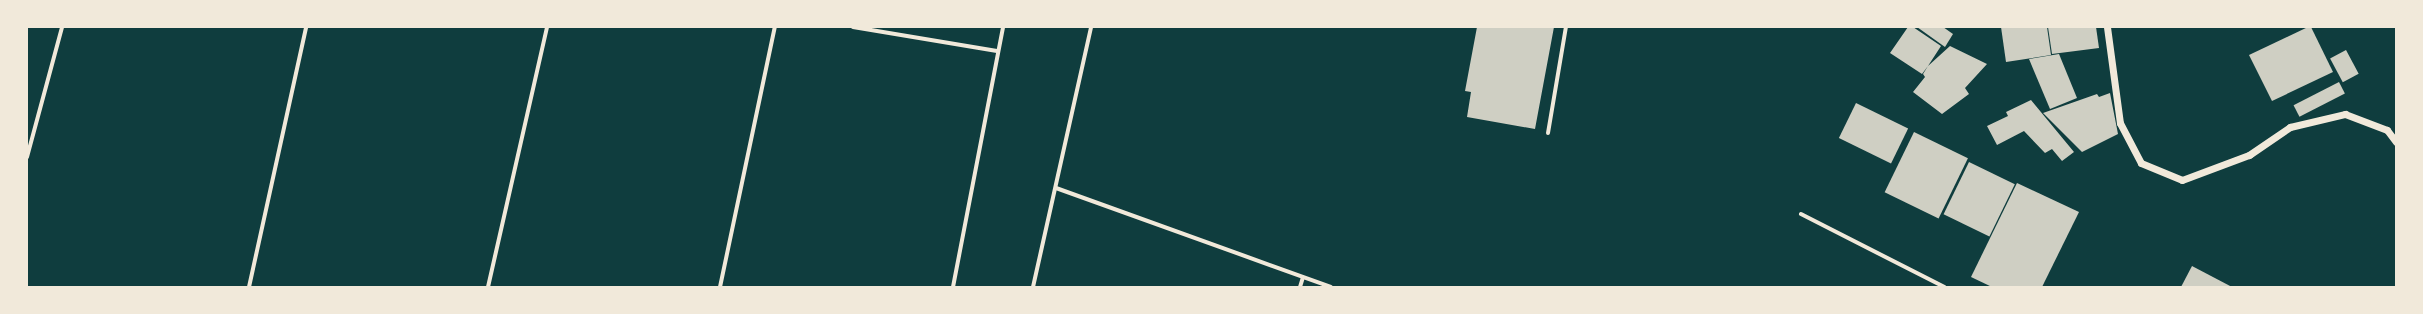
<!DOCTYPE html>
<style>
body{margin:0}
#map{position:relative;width:2423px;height:314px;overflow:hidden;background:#0f3d3e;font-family:"Source Sans 3",sans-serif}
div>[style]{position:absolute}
.building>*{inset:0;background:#cfcfc3;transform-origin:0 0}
.minor>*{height:4px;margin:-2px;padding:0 2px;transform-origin:2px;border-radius:2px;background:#f1e9da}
.tertiary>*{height:7px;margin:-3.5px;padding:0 3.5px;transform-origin:3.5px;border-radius:3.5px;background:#f1e9da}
span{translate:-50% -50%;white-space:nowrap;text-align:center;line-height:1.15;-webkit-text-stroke:3px #f1e9da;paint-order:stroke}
.frame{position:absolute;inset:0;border:28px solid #f1e9da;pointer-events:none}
</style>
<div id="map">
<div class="building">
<div style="clip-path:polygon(1477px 27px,1554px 27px,1535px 129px,1467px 117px,1471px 92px,1465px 91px)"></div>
<div style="clip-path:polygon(1908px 27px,1913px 27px,1941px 46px,1928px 66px,1950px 46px,1987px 64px,1965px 88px,1969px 94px,1942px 114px,1913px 92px,1925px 77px,1923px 74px,1928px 66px,1922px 74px,1890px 53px)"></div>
<div style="clip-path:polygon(1917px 27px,1943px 27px,1953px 34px,1945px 47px)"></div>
<div style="clip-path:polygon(2001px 27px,2047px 27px,2051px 55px,2006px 62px)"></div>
<div style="clip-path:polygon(2048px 27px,2096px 27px,2099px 48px,2052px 54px)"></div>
<div style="clip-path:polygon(2308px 27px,2311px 27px,2333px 72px,2272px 101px,2249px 55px)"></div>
<div style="left:2346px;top:50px;width:27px;height:18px;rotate:62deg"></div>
<div style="clip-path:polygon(2059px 54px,2077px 98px,2050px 109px,2029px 59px)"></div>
<div style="left:2339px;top:82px;width:13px;height:51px;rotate:63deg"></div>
<div style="clip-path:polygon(2110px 93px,2118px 134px,2082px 152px,2043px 113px,2097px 94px,2099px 97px)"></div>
<div style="clip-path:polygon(2031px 100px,2074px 152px,2062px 161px,2052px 149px,2045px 153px,2024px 131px,1997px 145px,1987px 126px,2008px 116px,2006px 112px)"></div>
<div style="left:1856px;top:103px;width:58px;height:39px;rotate:26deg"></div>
<div style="left:1914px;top:132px;width:60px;height:67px;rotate:26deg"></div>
<div style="left:1969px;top:162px;width:51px;height:58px;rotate:26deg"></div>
<div style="clip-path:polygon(2017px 183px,2079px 212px,2042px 287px,1992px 287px,1971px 277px)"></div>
<div style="clip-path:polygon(2192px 266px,2232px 287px,2181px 287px)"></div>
</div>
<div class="minor">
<div style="left:853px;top:27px;width:146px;rotate:9.5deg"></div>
<div style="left:1548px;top:133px;width:108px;rotate:-80.4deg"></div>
<div style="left:27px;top:157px;width:135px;rotate:-74.9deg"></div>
<div style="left:1056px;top:188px;width:292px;rotate:19.8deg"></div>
<div style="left:1801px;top:214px;width:161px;rotate:27deg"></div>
<div style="left:249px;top:287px;width:266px;rotate:-77.6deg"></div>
<div style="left:488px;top:287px;width:267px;rotate:-77.2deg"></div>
<div style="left:720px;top:287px;width:266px;rotate:-78.1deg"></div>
<div style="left:953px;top:287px;width:265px;rotate:-79.1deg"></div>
<div style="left:1033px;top:287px;width:266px;rotate:-77.4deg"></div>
<div style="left:1300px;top:287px;width:10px;rotate:-73deg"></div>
</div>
<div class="tertiary">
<div style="left:2107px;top:27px;width:97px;rotate:82.3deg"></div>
<div style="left:2120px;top:123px;width:45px;rotate:62.3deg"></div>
<div style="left:2141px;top:163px;width:44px;rotate:22.5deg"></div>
<div style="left:2182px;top:180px;width:72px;rotate:-20.5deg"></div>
<div style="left:2249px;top:155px;width:50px;rotate:-34.3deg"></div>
<div style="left:2290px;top:127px;width:57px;rotate:-13.3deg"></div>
<div style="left:2345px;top:114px;width:45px;rotate:20.9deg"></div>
<div style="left:2387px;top:130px;width:15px;rotate:53deg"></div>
</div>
<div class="frame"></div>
</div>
